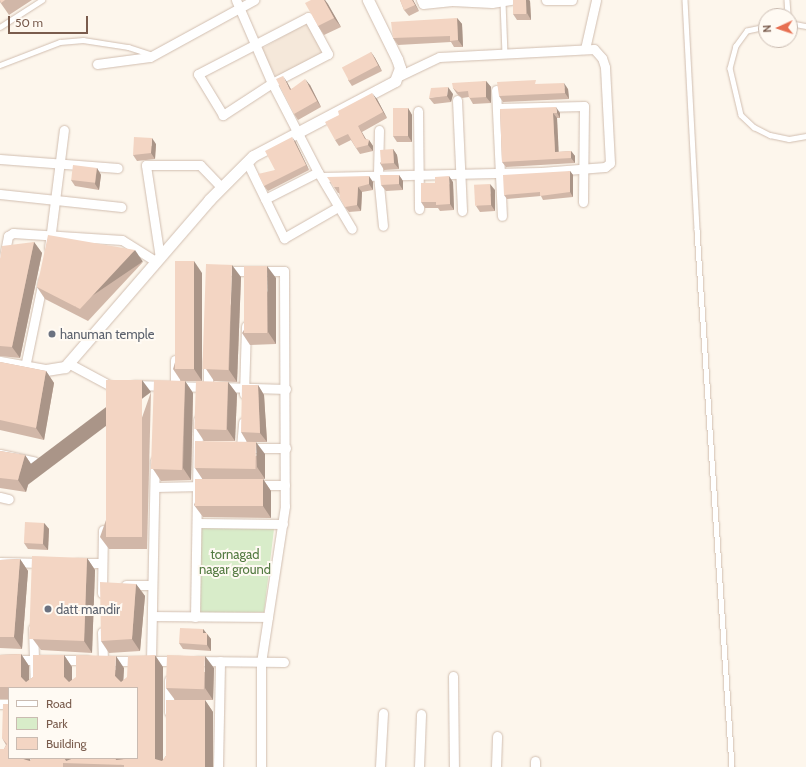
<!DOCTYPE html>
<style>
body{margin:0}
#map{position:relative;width:806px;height:767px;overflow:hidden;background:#fdf6ec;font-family:Cabin,sans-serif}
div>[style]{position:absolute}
.residential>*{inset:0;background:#f5e8da;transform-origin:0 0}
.green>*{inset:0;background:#d8ecc9}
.roads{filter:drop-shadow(0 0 1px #d1beb0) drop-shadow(0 0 1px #d1beb0)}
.service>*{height:4.5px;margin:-2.25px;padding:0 2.25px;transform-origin:2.25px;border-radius:2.25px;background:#fff}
.minor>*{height:9px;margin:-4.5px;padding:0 4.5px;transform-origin:4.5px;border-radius:4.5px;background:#fff}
.tertiary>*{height:11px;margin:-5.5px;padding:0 5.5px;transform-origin:5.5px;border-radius:5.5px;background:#fff}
.wall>*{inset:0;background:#d1b7a8}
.shaded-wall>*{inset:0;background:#aa9588;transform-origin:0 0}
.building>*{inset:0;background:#f3d5c3;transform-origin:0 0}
.dots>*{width:11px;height:11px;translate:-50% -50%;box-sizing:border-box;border:2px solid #fffaf3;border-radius:50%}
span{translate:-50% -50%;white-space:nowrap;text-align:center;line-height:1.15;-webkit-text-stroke:4px #fffaf3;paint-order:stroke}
.worship-label{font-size:13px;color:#5b616d}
.left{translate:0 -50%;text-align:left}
.park-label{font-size:13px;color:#537a41}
.legend{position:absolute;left:8px;top:687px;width:130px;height:72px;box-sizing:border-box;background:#fffaf3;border:1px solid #cabbb1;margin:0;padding:5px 7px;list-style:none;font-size:12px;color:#7a5c4d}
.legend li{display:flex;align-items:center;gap:8px;height:20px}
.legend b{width:20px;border:1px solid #cabbb1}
.north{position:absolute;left:758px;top:8px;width:40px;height:40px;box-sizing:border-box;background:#fffaf3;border:1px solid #cabbb1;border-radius:50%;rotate:267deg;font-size:11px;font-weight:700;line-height:16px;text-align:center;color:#7a5c4d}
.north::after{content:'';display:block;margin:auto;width:14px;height:18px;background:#e76f51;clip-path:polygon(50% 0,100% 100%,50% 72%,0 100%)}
.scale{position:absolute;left:8px;top:16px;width:80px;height:18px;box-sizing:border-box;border:2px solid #7a5c4d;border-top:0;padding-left:5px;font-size:12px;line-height:14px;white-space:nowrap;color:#7a5c4d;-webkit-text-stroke:3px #fffaf3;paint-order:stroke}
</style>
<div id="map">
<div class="residential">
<div style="left:308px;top:22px;width:34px;height:55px;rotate:60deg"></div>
</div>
<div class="green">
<div style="clip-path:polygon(200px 527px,274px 529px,264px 612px,200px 613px)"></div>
</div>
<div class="roads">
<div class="service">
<div style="left:685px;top:0;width:230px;rotate:87deg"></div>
<div style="left:697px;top:230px;width:538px;rotate:86.27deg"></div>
<div style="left:787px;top:0;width:16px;rotate:86deg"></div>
<div style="left:503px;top:2px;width:51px;rotate:87.8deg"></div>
<div style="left:790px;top:23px;width:16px;rotate:11deg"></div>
<div style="left:0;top:27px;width:50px;rotate:-32.7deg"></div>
<div style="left:766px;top:27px;width:19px;rotate:168deg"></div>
<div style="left:747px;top:31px;width:19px;rotate:126deg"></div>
<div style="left:736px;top:46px;width:23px;rotate:105deg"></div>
<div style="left:730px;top:68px;width:48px;rotate:76.8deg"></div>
<div style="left:741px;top:115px;width:18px;rotate:43deg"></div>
<div style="left:754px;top:127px;width:18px;rotate:27deg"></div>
<div style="left:770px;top:135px;width:19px;rotate:12deg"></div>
<div style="left:789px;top:139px;width:17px;rotate:-10deg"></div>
<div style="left:0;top:65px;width:64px;rotate:-21deg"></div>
<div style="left:60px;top:42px;width:23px;rotate:-5deg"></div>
<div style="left:83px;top:40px;width:46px;rotate:8.8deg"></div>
<div style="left:128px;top:47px;width:26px;rotate:18deg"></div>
</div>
<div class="minor">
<div style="left:236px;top:0;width:90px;rotate:66.6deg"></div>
<div style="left:272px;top:83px;width:100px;rotate:62.7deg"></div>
<div style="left:318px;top:172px;width:66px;rotate:59.2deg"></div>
<div style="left:421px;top:0;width:4px;rotate:63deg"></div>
<div style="left:423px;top:4px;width:29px;rotate:-6deg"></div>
<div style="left:452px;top:1px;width:40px;rotate:2.9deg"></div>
<div style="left:492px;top:3px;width:20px;rotate:-9deg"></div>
<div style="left:546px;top:0;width:26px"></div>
<div style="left:308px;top:17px;width:42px;rotate:61.6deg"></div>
<div style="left:328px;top:54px;width:63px;rotate:152.6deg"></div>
<div style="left:272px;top:83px;width:59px;rotate:146.9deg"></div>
<div style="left:223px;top:115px;width:48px;rotate:-121.4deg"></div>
<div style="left:198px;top:74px;width:124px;rotate:-27.4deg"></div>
<div style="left:585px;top:49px;width:50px;rotate:-77.3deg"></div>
<div style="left:97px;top:64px;width:53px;rotate:-7.5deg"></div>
<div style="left:150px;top:57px;width:119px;rotate:-28.7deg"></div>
<div style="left:496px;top:90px;width:126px;rotate:87.3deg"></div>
<div style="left:457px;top:100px;width:111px;rotate:87.4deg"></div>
<div style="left:498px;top:108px;width:86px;rotate:-1.3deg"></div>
<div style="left:584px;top:106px;width:96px;rotate:90.6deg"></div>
<div style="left:418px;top:111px;width:98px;rotate:89.4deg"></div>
<div style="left:379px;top:130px;width:45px;rotate:91.3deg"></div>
<div style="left:378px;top:175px;width:51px;rotate:84.4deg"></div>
<div style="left:0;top:159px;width:118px;rotate:4.4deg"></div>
<div style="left:247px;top:162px;width:85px;rotate:64deg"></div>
<div style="left:284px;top:238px;width:62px;rotate:-29.9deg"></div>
<div style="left:322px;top:177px;width:219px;rotate:-1.3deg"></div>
<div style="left:541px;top:172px;width:64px;rotate:-4.5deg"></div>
<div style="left:605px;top:167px;width:6px;rotate:-39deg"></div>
<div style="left:610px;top:163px;width:96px;rotate:-93deg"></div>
<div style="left:605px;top:67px;width:9px;rotate:-108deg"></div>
<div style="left:602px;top:58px;width:12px;rotate:-132deg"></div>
<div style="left:594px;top:49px;width:155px;rotate:177deg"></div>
<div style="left:439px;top:57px;width:44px;rotate:154.6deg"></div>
<div style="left:0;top:194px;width:122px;rotate:6.1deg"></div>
<div style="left:265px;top:199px;width:59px;rotate:-27deg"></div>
<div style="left:49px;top:248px;width:119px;rotate:-82.8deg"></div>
<div style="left:160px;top:258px;width:94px;rotate:-98.6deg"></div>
<div style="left:146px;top:165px;width:54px"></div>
<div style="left:200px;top:165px;width:30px;rotate:46deg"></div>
<div style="left:225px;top:271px;width:59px"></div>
<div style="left:284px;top:271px;width:235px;rotate:89.8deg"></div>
<div style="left:285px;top:506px;width:158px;rotate:98.7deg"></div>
<div style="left:261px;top:662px;width:105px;rotate:90deg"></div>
<div style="left:0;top:278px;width:43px;rotate:-79.2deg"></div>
<div style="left:8px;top:236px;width:6px;rotate:-31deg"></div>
<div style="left:13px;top:233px;width:109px;rotate:3.7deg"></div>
<div style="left:122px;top:240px;width:41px;rotate:32.2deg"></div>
<div style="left:68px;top:363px;width:47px;rotate:28.2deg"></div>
<div style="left:25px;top:367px;width:89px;rotate:-78.3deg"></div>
<div style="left:134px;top:385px;width:73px;rotate:1.6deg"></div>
<div style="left:175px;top:386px;width:26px;rotate:-90deg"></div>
<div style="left:208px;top:387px;width:26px;rotate:-90deg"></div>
<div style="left:220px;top:387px;width:66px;rotate:1.7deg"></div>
<div style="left:244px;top:394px;width:68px;rotate:-88.3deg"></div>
<div style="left:241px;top:447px;width:25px;rotate:-85deg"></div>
<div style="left:249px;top:448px;width:37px"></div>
<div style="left:0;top:454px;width:35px;rotate:12deg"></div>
<div style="left:256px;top:485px;width:29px"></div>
<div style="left:155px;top:487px;width:48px;rotate:-1.2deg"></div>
<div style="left:0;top:497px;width:9px;rotate:13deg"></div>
<div style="left:197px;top:523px;width:86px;rotate:0.7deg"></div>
<div style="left:0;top:562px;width:43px;rotate:1.3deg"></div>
<div style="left:77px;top:563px;width:25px"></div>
<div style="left:126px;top:585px;width:26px"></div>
<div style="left:102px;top:593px;width:63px;rotate:-89.1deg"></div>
<div style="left:152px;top:616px;width:116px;rotate:0.5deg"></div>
<div style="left:195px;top:617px;width:197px;rotate:-89.1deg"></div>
<div style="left:33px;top:628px;width:60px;rotate:88.1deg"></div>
<div style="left:102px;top:632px;width:28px;rotate:88deg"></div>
<div style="left:0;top:660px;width:87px"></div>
<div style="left:107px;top:661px;width:72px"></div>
<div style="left:151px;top:661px;width:200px;rotate:-88.9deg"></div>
<div style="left:197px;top:661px;width:87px;rotate:0.7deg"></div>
<div style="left:453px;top:676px;width:91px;rotate:89.4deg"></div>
<div style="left:0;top:704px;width:9px"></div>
<div style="left:169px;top:712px;width:32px;rotate:-90deg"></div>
<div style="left:218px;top:767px;width:106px;rotate:-88.9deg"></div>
<div style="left:380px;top:767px;width:54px;rotate:-86.8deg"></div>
<div style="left:419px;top:767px;width:53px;rotate:-87.8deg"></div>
<div style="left:496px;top:767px;width:31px;rotate:-88deg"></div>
<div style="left:535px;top:767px;width:6px;rotate:-90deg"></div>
</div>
<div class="tertiary">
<div style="left:0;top:362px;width:47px;rotate:9.9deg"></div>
<div style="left:46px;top:370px;width:19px;rotate:-9deg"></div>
<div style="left:65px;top:367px;width:221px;rotate:-49.2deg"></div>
<div style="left:209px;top:200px;width:62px;rotate:-45deg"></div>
<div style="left:253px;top:156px;width:161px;rotate:-27.8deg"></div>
<div style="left:395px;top:81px;width:14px;rotate:-69deg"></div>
<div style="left:400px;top:68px;width:9px;rotate:-108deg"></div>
<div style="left:397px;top:59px;width:66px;rotate:-116.2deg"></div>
</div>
</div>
<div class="wall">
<div style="clip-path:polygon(0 0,32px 0,9px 15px,0 2px)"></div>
<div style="clip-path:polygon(311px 0,325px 0,341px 27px,324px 35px,318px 26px)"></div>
<div style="clip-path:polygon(400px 0,413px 0,419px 11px,409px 16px,404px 10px)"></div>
<div style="clip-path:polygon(513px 0,529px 0,530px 1px,531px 20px,517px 20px,513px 14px)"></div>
<div style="clip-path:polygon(457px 18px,462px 24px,463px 47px,454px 47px,451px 42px,398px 45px,393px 38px)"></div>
<div style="clip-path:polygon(371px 52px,375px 58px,382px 71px,352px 86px,348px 80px)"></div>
<div style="clip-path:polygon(486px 81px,491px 87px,491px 103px,473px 104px,469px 97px,462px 98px,457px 94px,453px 88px)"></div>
<div style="clip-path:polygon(287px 82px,291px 89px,310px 85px,321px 107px,298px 120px,294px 114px)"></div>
<div style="clip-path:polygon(538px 84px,568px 89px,569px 99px,503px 102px,499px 96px)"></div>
<div style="clip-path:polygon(453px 94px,451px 102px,434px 104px,429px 98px)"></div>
<div style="clip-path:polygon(377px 99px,387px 118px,362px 132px,366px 139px,369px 140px,373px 146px,373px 151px,360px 154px,356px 148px,351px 140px,339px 146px,335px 140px)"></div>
<div style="clip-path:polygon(408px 108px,412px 115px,412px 142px,397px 142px,393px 136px)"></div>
<div style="clip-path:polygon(500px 109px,560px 113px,560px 118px,557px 118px,558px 152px,571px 151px,575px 156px,575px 163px,506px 167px,502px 162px)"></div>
<div style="clip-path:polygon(295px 141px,309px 170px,268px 191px,264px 186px,275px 170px)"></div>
<div style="clip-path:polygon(156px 144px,155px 159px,137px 161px,133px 155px)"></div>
<div style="clip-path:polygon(393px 149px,397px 155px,399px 169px,384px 170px,380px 163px)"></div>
<div style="clip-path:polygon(97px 168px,101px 175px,99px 190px,75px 186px,71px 180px)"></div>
<div style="clip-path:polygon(570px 171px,573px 175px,573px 197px,543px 200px,541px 196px,507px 199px,504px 195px)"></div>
<div style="clip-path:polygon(399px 175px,403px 181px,403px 190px,386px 191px,381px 185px)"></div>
<div style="clip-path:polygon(373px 182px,373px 190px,362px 192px,361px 211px,349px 212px,345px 207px,339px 193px,338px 193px,334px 187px)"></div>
<div style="clip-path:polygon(453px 182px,454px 210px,440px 211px,438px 208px,425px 208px,421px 202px)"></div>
<div style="clip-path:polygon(495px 190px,495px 211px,480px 212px,476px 206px)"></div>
<div style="clip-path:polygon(34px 242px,42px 253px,20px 358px,0 356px,0 259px)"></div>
<div style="clip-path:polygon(143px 262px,88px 321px,45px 299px,37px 287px)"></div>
<div style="clip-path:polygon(202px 273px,202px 381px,181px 381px,173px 369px)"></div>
<div style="clip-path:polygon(241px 277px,237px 382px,214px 381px,206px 369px)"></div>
<div style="clip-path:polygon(276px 278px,276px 344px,250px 345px,242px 333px)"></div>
<div style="clip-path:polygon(0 362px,46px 371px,54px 383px,44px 440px,0 430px)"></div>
<div style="clip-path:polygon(185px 381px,193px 393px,191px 480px,161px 481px,153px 469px)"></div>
<div style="clip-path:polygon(228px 382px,237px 394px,235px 441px,204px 441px,196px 429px)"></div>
<div style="clip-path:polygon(258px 385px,264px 395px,267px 442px,247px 442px,241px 432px)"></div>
<div style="clip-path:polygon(151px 392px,147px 549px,109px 549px,100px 537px)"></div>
<div style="clip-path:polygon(0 451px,25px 455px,33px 467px,26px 492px,0 488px)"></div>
<div style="clip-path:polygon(265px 454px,265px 479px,263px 479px,271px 491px,271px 518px,203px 517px,194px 505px,203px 480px,195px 468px)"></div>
<div style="clip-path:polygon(44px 523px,49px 529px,48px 550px,28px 549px,24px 543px)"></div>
<div style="clip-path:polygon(87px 558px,95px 570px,92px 653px,41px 650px,32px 638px)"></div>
<div style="clip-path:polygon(20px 559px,28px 571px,22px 649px,0 648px,0 560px)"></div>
<div style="clip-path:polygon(136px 584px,145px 596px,140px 651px,109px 653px,101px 641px)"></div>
<div style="clip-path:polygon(203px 629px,211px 639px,211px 651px,183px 649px,179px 643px)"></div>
<div style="clip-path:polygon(21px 654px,29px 666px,29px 680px,64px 655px,72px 667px,72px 680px,124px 668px,123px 680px,163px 667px,163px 760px,205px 700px,213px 712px,213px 767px,0 767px,4px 749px,6px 745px,2px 738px,30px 758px,30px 761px,32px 758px,72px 758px,71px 759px,125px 759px,137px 688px,9px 688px,9px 699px,0 699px,0 655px)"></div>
<div style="clip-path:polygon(214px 668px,213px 700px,175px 700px,166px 688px)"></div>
</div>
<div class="shaded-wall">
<div style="clip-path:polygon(324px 0,325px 0,328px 4px,341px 27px,334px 18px)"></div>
<div style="clip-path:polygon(412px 0,413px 0,419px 11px,415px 5px)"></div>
<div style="clip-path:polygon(526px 0,529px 0,530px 1px,531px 20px,527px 13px)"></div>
<div style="clip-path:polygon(457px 18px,462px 24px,463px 47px,458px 40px)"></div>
<div style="clip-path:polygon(371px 52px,375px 58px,382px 71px,378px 65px)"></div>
<div style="clip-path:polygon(283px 76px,287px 82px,294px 96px,290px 90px)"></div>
<div style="clip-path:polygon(305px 79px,310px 85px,321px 107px,317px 101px)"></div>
<div style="clip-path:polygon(486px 81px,491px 87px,491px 103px,486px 97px)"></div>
<div style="clip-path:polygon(564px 83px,568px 89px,569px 99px,565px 93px)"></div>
<div style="clip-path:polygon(448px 87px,453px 94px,451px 102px,447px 96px)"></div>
<div style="clip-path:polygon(372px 93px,377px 99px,387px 118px,383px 112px)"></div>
<div style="clip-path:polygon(556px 107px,560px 113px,560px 118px,557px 113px)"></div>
<div style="clip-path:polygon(408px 108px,412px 115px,412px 142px,408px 136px)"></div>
<div style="clip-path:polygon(553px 113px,557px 118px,559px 157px,555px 152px)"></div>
<div style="clip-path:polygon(358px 126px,368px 143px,369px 140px,373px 146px,373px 151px,368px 145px)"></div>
<div style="clip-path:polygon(292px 137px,295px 141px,309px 170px,306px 165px)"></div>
<div style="clip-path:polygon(152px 138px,156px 144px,155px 159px,151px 153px)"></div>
<div style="clip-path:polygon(393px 149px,397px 155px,399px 169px,394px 163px)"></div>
<div style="clip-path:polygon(571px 151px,575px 156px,575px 163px,571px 158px)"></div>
<div style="clip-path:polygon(97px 168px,101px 175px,99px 190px,95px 184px)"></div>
<div style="clip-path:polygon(570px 171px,573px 175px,573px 197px,570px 192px)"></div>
<div style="clip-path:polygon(399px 175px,403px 181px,403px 190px,399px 184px)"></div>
<div style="clip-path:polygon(369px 176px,373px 182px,373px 190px,369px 184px)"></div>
<div style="clip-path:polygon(449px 176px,453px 182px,454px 210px,450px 204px)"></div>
<div style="clip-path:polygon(490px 184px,495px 190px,495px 211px,491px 205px)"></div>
<div style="clip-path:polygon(358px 187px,362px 192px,361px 211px,357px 205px)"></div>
<div style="clip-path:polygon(34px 242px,42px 253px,20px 358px,12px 347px)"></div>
<div style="left:135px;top:250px;width:14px;height:81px;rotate:56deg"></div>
<div style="clip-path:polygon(194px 261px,202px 273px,202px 381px,194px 369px)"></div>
<div style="clip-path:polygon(232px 265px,241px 277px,237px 382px,229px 370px)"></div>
<div style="clip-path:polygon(267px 266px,276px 278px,276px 344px,268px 332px)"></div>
<div style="clip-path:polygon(46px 371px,54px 383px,44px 440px,36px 428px)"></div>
<div style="left:142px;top:380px;width:15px;height:157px;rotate:53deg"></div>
<div style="clip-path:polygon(185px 381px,193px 393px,191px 480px,183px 468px)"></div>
<div style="clip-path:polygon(228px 382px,237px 394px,235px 441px,227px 429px)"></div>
<div style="clip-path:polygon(258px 385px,264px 395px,267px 442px,260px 433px)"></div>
<div style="clip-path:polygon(256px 442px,265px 454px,265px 479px,257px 467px)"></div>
<div style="clip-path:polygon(25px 455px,33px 467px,26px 492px,18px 480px)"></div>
<div style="clip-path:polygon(263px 479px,271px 491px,271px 518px,263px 506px)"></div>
<div style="clip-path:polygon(44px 523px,49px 529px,48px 550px,43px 544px)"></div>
<div style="clip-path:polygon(87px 558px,95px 570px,92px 653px,84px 641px)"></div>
<div style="clip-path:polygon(20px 559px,28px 571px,22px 649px,14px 637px)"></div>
<div style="clip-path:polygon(136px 584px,145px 596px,140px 651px,132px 639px)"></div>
<div style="clip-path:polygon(203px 629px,211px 639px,211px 651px,207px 645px,203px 633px)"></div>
<div style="clip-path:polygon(21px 654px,29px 666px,29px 687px,21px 677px)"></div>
<div style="clip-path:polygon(64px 655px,72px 667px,72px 688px,64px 677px)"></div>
<div style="clip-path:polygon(155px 655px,163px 667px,163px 767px,155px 759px)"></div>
<div style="clip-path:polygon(116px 656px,124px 668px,123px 688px,115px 676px)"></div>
<div style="clip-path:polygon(205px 656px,214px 668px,213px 700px,205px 688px)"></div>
<div style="clip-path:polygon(205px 700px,213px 712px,213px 767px,205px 767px)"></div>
<div style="clip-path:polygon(23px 758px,30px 758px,31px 767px)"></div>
<div style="clip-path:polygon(64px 758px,72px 758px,71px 763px,68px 763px)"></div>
<div style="clip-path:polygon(115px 758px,123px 758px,122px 765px,120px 765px)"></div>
</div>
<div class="building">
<div style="clip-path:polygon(0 0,5px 0,1px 3px)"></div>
<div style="clip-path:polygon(311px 0,324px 0,334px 18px,318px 26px,305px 3px)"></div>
<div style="clip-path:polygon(400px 0,412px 0,415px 5px,404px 10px)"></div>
<div style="left:513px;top:0;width:13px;height:14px"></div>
<div style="clip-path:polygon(457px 18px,458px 40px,450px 41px,450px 36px,393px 38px,391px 22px)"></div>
<div style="left:371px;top:52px;width:15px;height:33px;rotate:62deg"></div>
<div style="clip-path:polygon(283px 76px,290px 90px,305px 79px,317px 101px,294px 114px,276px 79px)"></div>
<div style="clip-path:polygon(536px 80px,535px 84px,564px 83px,565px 93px,499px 96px,497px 82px)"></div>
<div style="clip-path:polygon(486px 81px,486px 97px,469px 98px,468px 91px,458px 92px,453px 88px,452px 83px)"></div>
<div style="clip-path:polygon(448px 87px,447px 96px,429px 98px,431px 88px)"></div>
<div style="clip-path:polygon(372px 93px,383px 112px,358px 126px,365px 139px,369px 140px,368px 145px,356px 148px,348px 134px,335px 140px,325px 122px,339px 115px,338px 111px)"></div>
<div style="clip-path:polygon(556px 107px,557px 113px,553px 113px,555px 152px,571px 151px,571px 158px,502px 162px,500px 109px)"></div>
<div style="left:408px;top:108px;width:28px;height:15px;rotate:90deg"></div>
<div style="clip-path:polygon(134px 137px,152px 138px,151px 153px,133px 155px)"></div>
<div style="clip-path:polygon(292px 137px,306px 165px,264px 186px,258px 174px,275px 170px,265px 151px)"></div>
<div style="left:393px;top:149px;width:14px;height:13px;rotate:86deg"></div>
<div style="left:73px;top:165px;width:24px;height:15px;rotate:7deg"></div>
<div style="clip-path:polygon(570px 171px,570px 192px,540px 196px,540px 192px,504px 195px,503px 175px)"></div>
<div style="clip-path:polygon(380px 175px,399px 175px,399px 184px,381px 185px)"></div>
<div style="clip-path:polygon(369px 176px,369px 184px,358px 187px,357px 205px,345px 207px,340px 198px,339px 187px,334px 187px,327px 177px)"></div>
<div style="clip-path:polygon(449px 176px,450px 204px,436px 205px,436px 202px,421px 202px,421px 183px,435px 183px,435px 177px)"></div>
<div style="left:490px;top:184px;width:21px;height:16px;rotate:87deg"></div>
<div style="clip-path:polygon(48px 235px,135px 250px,80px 309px,37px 287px)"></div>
<div style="clip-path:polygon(34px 242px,12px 347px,0 346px,0 259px,2px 246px)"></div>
<div style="left:194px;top:261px;width:108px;height:19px;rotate:90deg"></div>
<div style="left:232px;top:265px;width:105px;height:26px;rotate:92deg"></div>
<div style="left:244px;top:266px;width:23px;height:67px"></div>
<div style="clip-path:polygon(0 362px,46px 371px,36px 428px,0 420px)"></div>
<div style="left:106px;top:380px;width:36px;height:157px"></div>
<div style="left:154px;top:380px;width:31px;height:89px;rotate:2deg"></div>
<div style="left:196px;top:381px;width:32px;height:48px;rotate:2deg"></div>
<div style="clip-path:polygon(242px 385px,258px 385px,260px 433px,241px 432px)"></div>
<div style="left:195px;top:441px;width:61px;height:27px;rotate:1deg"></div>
<div style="clip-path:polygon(0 451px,25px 455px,18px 480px,0 478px)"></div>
<div style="left:263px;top:479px;width:27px;height:68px;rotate:90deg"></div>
<div style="left:25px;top:522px;width:19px;height:21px;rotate:3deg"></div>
<div style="left:87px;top:558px;width:83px;height:55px;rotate:92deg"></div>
<div style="clip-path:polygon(20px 559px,14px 637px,0 637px,0 560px)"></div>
<div style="clip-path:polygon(100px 582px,136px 584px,132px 639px,101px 641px)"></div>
<div style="clip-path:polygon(180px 628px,203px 629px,203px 633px,207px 633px,207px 645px,179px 643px)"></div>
<div style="clip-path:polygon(21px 654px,21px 677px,26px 682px,33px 677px,33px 655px,64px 655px,64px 677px,69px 682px,76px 677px,76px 655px,116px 656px,115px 676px,121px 682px,127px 677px,128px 656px,155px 655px,155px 759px,162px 761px,166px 756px,166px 700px,205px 700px,205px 767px,124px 767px,124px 765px,63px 763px,63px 767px,0 767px,0 749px,4px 749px,7px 744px,2px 738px,3px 704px,9px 704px,9px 758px,23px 758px,23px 759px,30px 761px,32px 758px,64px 758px,66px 761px,74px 758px,115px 758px,116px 760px,125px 759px,125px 758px,137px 758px,137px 688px,31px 688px,31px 687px,0 687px,0 655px)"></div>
<div style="left:167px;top:655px;width:38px;height:33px;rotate:2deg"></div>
</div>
<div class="dots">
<div style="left:52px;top:334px;background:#6b7280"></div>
<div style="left:48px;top:609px;background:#6b7280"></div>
</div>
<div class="worship-label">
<span class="left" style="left:60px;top:334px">hanuman temple</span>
<span class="left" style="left:56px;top:609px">datt mandir</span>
</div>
<div class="park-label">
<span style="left:235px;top:562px">tornagad<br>nagar ground</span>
</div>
<ul class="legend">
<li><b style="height:5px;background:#fff"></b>Road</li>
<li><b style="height:11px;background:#d8ecc9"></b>Park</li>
<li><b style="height:11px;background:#f3d5c3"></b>Building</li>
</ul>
<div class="north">N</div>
<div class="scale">50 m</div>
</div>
